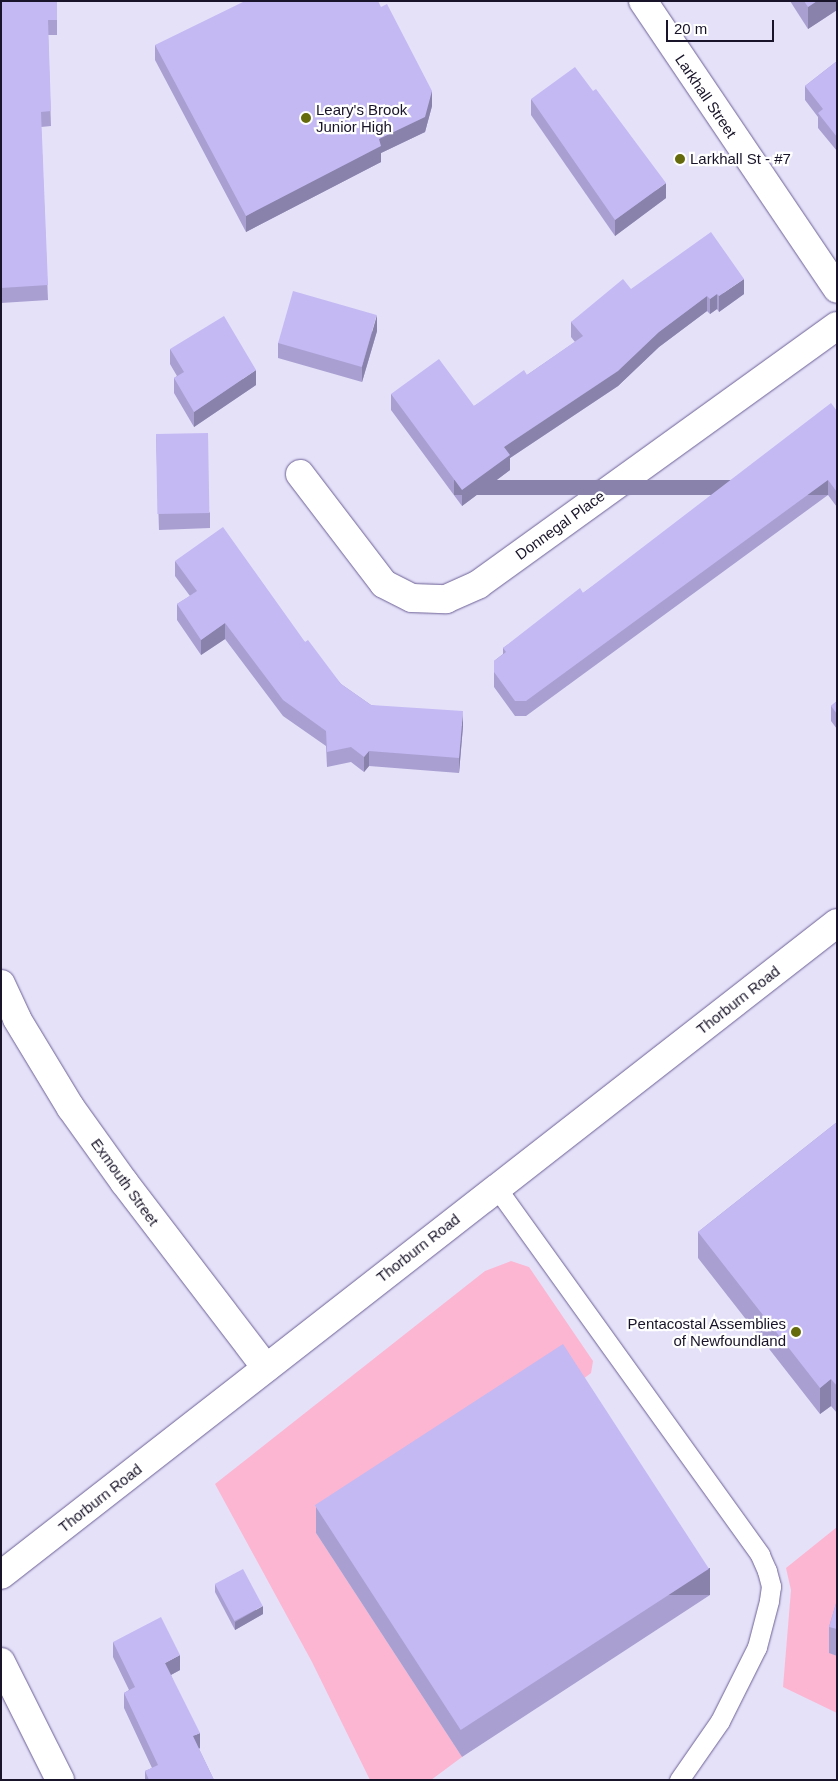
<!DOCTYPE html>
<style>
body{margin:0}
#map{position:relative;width:838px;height:1781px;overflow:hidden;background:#e5e1f9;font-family:Helvetica,sans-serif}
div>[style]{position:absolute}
.green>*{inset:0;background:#fcb6d2}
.roads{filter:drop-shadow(0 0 1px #6c6095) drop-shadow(0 0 1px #6c6095)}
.lane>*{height:19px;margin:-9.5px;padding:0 9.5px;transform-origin:9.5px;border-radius:9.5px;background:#fff}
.street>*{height:28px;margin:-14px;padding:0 14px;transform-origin:14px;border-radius:14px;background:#fff}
.secondary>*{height:28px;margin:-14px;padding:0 14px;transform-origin:14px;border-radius:14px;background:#fff}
.wall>*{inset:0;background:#a99fd1}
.shaded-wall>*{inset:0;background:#8982aa;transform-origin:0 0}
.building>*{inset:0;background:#c4b9f3;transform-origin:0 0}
.dots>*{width:14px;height:14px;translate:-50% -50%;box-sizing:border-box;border:2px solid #fff;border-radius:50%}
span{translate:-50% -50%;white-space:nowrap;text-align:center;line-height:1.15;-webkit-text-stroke:4.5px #fff;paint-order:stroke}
.street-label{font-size:15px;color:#191429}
.poi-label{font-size:15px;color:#191429}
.left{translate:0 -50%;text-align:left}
.right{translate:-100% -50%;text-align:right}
.frame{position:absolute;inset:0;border:2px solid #191429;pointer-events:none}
.scale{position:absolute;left:666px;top:20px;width:108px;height:22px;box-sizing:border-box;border:2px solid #191429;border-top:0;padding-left:6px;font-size:15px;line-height:18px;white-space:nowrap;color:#191429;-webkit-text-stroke:4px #fff;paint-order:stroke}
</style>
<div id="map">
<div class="green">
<div style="clip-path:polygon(511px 1261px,529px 1267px,593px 1361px,591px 1373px,574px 1386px,316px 1533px,462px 1757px,431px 1780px,370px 1780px,312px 1662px,215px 1484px,485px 1271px)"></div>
<div style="clip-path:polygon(837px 1527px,837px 1626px,830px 1653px,837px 1656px,837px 1713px,783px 1687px,791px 1590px,786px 1568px)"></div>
</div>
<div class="roads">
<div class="lane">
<div style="left:496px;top:1187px;width:453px;rotate:54.3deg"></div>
<div style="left:760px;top:1555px;width:17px;rotate:66deg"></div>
<div style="left:767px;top:1571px;width:16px;rotate:75deg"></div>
<div style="left:771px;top:1586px;width:15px;rotate:98deg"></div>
<div style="left:769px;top:1601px;width:48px;rotate:104.6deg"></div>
<div style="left:757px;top:1647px;width:83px;rotate:116.6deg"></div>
<div style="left:720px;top:1721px;width:72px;rotate:124.8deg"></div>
</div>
<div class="street">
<div style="left:643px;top:1px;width:347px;rotate:56deg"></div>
<div style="left:300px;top:474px;width:138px;rotate:52.6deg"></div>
<div style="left:384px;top:584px;width:31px;rotate:27deg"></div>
<div style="left:412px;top:598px;width:34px;rotate:2deg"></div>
<div style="left:446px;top:599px;width:36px;rotate:-24deg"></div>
<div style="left:479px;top:584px;width:441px;rotate:-35.8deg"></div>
<div style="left:1px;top:984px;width:38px;rotate:65deg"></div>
<div style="left:17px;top:1019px;width:104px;rotate:58.8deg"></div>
<div style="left:71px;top:1108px;width:91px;rotate:54.4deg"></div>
<div style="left:124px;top:1182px;width:234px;rotate:52.6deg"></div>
<div style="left:1px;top:1662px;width:132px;rotate:63.4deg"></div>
</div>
<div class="secondary">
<div style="left:1px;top:1575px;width:1060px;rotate:-37.95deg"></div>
</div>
</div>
<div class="wall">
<div style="clip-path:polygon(1px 1px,57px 20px,57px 35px,48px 35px,51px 126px,41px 127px,48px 300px,1px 303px)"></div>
<div style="clip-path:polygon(790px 1px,837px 1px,837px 10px,808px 29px)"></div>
<div style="clip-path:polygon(155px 45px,432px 106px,425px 132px,381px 153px,381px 162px,246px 232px,155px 60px)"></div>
<div style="clip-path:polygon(837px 61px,837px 151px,818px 128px,818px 117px,805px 100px,805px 86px)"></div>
<div style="clip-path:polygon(531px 99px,666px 198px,615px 236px,531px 115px)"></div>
<div style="clip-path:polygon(631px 289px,744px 294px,719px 312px,717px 309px,710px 314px,707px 311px,659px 347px,618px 386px,510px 458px,510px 470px,462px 506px,391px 410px,391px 394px,474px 406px,527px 375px,575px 342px,571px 337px,571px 322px)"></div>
<div style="clip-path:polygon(377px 331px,362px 382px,278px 358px,278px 343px)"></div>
<div style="clip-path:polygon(170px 349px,256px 385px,194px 427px,174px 393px,174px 378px,177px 376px,170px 364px)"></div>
<div style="clip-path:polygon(837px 411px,837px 507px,828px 495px,526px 716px,515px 716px,494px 687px,494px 661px,503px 654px,503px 648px,583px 593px)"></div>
<div style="clip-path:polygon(156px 435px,210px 513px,210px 528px,159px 530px)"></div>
<div style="clip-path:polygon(175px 561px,305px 642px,341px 684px,371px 705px,463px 726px,459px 773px,369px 766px,364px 772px,351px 762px,327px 767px,326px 746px,283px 716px,225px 639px,201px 655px,177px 620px,177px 604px,190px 596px,175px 576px)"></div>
<div style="clip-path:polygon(837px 701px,837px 729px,831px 721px,831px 706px)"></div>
<div style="clip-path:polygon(837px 1122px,837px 1413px,831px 1406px,820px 1414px,698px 1258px,698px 1232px)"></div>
<div style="clip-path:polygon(316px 1507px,710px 1595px,462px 1757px,316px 1533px)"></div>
<div style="clip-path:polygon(215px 1584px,263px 1614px,235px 1630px,215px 1592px)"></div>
<div style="clip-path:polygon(837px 1600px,837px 1656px,829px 1653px,829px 1627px)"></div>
<div style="clip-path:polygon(113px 1642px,180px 1670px,171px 1675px,200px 1748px,199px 1749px,214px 1780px,145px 1780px,145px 1771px,152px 1768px,124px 1708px,124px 1693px,129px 1690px,113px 1657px)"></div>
</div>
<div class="shaded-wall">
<div style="clip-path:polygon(817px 1px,837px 1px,837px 10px,808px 29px,808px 7px)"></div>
<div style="clip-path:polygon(432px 91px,432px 106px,425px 132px,381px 153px,381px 162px,246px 232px,246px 216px,379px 139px)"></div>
<div style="clip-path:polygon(666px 183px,666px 198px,615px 236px,615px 220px)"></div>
<div style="clip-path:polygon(744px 279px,744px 294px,719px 312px,719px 296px)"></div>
<div style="clip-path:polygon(717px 294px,717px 309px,710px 314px,710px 299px)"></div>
<div style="clip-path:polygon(707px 296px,707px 311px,659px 347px,618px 386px,510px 458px,510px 470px,462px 506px,462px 490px,504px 447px)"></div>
<div style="clip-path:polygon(377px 315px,377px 331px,362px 382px,362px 367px)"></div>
<div style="clip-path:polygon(256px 370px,256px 385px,194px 427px,194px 412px)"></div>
<div style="left:828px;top:480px;width:15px;height:374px;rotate:90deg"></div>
<div style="clip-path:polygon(225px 623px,225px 639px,201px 655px,201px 640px)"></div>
<div style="clip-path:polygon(463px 711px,463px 726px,459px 773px,459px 758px)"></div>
<div style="clip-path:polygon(369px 751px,369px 766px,364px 772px,364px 757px)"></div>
<div style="clip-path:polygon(831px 1379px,831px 1406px,820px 1414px,820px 1388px)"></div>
<div style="left:710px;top:1568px;width:27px;height:297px;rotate:90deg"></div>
<div style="clip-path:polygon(263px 1606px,263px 1614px,235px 1630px,235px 1622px)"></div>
<div style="clip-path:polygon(180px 1655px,180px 1670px,165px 1678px,165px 1663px)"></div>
<div style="clip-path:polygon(200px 1733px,200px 1748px,193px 1751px,193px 1736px)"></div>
</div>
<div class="building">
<div style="clip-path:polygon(1px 1px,57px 1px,57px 20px,48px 20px,51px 111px,41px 112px,48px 285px,1px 288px)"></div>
<div style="clip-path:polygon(245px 1px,378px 1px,381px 7px,387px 4px,432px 91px,425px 117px,379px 139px,381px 146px,246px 216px,155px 45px)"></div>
<div style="clip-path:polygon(804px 1px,817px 1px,808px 7px)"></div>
<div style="clip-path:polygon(837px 61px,837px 137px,818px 113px,823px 109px,805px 86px)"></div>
<div style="clip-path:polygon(575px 67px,593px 91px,596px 89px,666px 183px,615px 220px,531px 99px)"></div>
<div style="clip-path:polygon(711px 232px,744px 279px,719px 296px,717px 294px,710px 299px,707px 296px,659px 332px,618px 371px,504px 447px,510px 455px,462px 490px,391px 394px,439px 359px,474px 406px,524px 370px,527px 375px,583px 336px,571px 322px,623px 279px,631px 289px)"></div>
<div style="left:293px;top:291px;width:87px;height:54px;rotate:16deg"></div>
<div style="clip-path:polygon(224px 316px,256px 370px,194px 412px,174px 378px,184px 372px,170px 349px)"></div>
<div style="clip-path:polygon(831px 403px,837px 411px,837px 492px,828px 480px,526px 701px,515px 701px,494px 672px,494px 661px,506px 652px,503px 648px,580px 588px,583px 593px)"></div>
<div style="left:208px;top:433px;width:80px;height:52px;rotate:89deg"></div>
<div style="clip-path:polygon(223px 527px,305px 642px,308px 640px,341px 684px,371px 705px,463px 711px,459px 758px,369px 751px,364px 757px,351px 747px,327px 752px,326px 731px,283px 700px,225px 623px,201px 640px,177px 604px,197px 591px,175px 561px)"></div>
<div style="clip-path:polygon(837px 701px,837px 714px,831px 706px)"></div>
<div style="clip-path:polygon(837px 1122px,837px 1386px,831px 1379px,820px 1388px,698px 1232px)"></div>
<div style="left:563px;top:1344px;width:268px;height:296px;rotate:57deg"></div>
<div style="left:243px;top:1569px;width:42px;height:32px;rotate:62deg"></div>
<div style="clip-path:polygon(837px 1600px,837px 1629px,829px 1627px)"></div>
<div style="clip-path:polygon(161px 1617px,180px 1655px,165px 1663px,200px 1733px,193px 1736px,214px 1780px,149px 1780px,145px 1771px,158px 1765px,124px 1693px,135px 1687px,113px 1642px)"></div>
</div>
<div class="dots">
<div style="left:306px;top:118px;background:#656a0c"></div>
<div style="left:680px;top:159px;background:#656a0c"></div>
<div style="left:796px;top:1332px;background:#656a0c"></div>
</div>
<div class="street-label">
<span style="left:706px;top:96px;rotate:56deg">Larkhall Street</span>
<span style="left:560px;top:525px;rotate:-36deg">Donnegal Place</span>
<span style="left:738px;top:1000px;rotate:-38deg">Thorburn Road</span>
<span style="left:125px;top:1182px;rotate:54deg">Exmouth Street</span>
<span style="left:418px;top:1248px;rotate:-38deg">Thorburn Road</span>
<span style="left:100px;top:1498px;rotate:-38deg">Thorburn Road</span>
</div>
<div class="poi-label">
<span class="left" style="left:316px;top:118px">Leary's Brook<br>Junior High</span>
<span class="left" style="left:690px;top:159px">Larkhall St - #7</span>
<span class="right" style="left:786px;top:1332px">Pentacostal Assemblies<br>of Newfoundland</span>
</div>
<div class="frame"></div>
<div class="scale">20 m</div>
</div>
